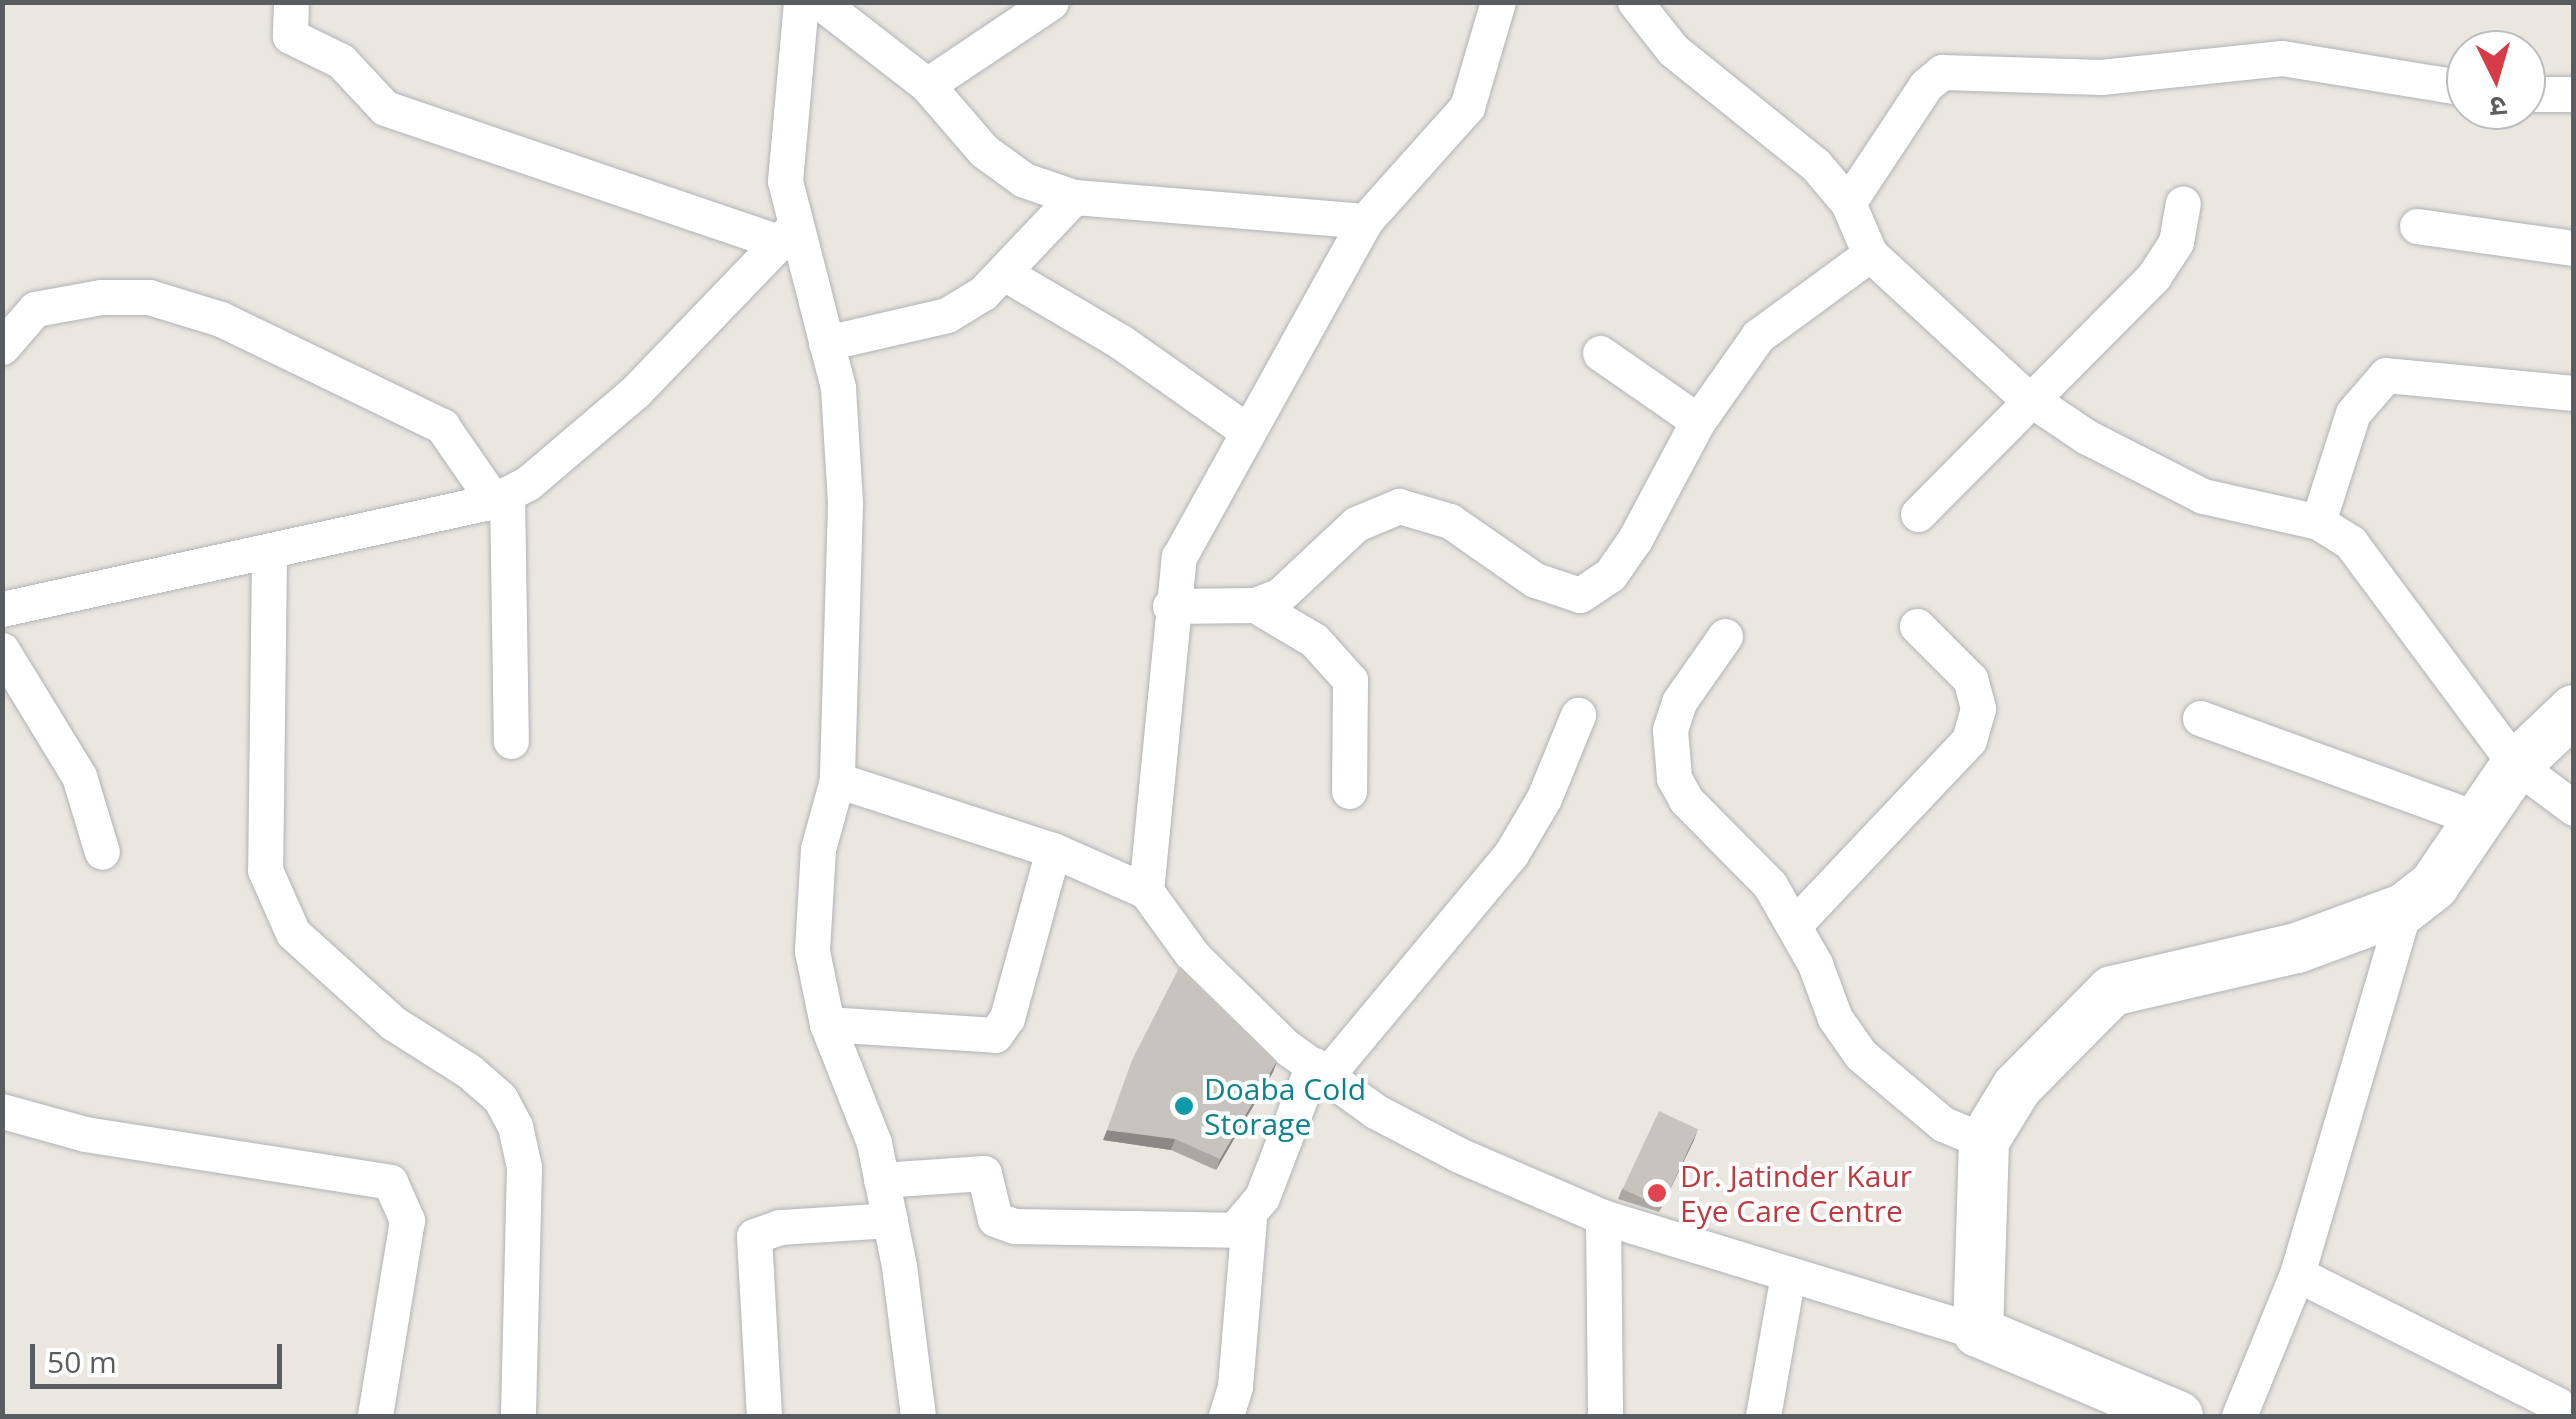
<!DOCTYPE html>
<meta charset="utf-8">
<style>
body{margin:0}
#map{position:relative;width:2576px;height:1419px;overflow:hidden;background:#eae6e0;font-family:"Open Sans","Noto Sans Devanagari",sans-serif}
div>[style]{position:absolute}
.roads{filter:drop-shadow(0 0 2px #b1b3b6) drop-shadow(0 0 2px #b1b3b6)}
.street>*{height:35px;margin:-17.5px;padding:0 17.5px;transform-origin:17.5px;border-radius:17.5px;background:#fff}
.secondary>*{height:50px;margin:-25px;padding:0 25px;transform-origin:25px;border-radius:25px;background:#fff}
.wall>*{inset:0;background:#aba8a4}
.shaded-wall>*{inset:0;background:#8b8886}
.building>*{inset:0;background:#c7c3bf;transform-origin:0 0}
.dots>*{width:28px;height:28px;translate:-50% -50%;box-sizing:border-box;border:5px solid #fff;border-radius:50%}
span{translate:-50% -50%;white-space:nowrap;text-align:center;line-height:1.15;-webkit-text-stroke:8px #fff;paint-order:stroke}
.culture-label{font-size:30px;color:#0d838f}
.left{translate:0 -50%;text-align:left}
.health-label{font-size:30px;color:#be3a42}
.frame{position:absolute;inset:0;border:5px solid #595d5f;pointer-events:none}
.north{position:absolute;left:2446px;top:30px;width:100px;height:100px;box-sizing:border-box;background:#fff;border:2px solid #bdbebf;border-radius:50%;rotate:175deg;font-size:28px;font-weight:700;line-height:40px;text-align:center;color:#595d5f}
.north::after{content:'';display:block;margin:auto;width:35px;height:45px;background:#d53b48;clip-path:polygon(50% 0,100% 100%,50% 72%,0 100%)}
.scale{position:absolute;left:30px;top:1344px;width:252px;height:45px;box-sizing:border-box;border:5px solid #595d5f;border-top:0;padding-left:12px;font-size:30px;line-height:35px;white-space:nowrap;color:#595d5f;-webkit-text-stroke:8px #fff;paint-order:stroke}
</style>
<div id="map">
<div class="roads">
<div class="street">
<div style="left:291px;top:2px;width:34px;rotate:92deg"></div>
<div style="left:290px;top:36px;width:57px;rotate:26.1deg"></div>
<div style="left:341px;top:61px;width:64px;rotate:46.9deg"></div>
<div style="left:385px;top:108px;width:416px;rotate:18.8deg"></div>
<div style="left:801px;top:2px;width:180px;rotate:95.1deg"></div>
<div style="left:785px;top:181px;width:214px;rotate:75.6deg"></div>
<div style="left:838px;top:388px;width:116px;rotate:86.5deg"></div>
<div style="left:845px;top:504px;width:276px;rotate:91.7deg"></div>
<div style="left:837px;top:780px;width:227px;rotate:18deg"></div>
<div style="left:1053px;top:850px;width:102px;rotate:23.8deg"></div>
<div style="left:1146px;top:891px;width:82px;rotate:54deg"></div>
<div style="left:1194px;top:957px;width:127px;rotate:44.4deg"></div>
<div style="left:1285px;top:1046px;width:111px;rotate:35.8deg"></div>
<div style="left:1375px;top:1111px;width:95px;rotate:27.6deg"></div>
<div style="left:1459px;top:1155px;width:157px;rotate:23.3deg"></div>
<div style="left:1603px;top:1217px;width:392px;rotate:17deg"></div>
<div style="left:820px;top:2px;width:135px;rotate:37.8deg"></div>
<div style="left:927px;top:85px;width:87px;rotate:49.2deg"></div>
<div style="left:984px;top:151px;width:49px;rotate:35.9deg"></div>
<div style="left:1024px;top:180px;width:53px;rotate:18.8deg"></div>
<div style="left:1074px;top:197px;width:292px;rotate:4.7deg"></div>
<div style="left:1635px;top:2px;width:61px;rotate:51.6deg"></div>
<div style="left:1673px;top:50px;width:182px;rotate:38.8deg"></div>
<div style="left:1815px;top:164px;width:51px;rotate:49.8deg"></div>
<div style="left:1848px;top:203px;width:56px;rotate:66.7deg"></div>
<div style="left:1870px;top:254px;width:204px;rotate:42.6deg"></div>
<div style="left:2020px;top:392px;width:81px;rotate:33.9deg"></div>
<div style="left:2087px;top:437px;width:130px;rotate:27deg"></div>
<div style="left:2203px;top:496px;width:118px;rotate:12.7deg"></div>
<div style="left:2318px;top:522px;width:39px;rotate:32deg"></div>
<div style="left:2351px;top:543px;width:277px;rotate:53.4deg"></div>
<div style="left:2516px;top:765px;width:72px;rotate:36.6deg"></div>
<div style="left:927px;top:85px;width:149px;rotate:-33.8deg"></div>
<div style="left:2526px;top:94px;width:48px"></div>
<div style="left:1848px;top:203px;width:141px;rotate:-56.5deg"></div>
<div style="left:1926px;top:85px;width:21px;rotate:-39deg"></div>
<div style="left:1942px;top:72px;width:159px;rotate:1.8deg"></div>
<div style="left:2101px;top:77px;width:182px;rotate:-6deg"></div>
<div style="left:2282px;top:58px;width:186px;rotate:9.3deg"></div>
<div style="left:2417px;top:226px;width:159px;rotate:8deg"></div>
<div style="left:1004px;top:273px;width:136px;rotate:30.5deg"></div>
<div style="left:1121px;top:342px;width:154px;rotate:35.2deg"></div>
<div style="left:826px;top:343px;width:124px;rotate:-13deg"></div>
<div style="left:947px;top:315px;width:42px;rotate:-31.4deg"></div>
<div style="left:983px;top:293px;width:132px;rotate:-46.5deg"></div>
<div style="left:2px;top:347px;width:50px;rotate:-49deg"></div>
<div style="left:35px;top:309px;width:67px;rotate:-10.3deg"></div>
<div style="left:101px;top:297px;width:48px"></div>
<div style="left:149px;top:297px;width:75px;rotate:17deg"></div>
<div style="left:221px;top:319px;width:246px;rotate:25.8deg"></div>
<div style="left:442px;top:426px;width:91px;rotate:55.3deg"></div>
<div style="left:1600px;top:353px;width:119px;rotate:34.8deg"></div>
<div style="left:507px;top:494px;width:247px;rotate:89.1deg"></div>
<div style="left:1918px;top:514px;width:335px;rotate:-45.2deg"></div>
<div style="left:2154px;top:276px;width:40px;rotate:-57.1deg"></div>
<div style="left:2176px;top:242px;width:39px;rotate:-80deg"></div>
<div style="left:2318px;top:522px;width:114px;rotate:-72.2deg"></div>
<div style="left:2353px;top:413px;width:50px;rotate:-49deg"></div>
<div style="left:2386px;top:375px;width:189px;rotate:5.5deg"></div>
<div style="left:269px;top:555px;width:315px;rotate:90.7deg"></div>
<div style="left:265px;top:870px;width:69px;rotate:66deg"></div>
<div style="left:293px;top:933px;width:135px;rotate:42deg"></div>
<div style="left:393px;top:1023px;width:90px;rotate:32.3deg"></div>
<div style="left:469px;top:1071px;width:41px;rotate:41.1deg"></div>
<div style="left:500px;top:1098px;width:32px;rotate:62deg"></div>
<div style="left:515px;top:1126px;width:42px;rotate:77.6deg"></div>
<div style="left:524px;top:1167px;width:249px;rotate:91.4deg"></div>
<div style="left:1255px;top:605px;width:69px;rotate:30.7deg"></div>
<div style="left:1314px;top:640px;width:54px;rotate:48deg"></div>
<div style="left:1350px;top:680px;width:111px;rotate:90.5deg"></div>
<div style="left:1170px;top:606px;width:85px;rotate:-0.7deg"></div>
<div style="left:1255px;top:605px;width:26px;rotate:-21deg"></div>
<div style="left:1279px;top:596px;width:105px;rotate:-43.1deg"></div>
<div style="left:1356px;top:524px;width:47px;rotate:-22.7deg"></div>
<div style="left:1399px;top:506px;width:53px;rotate:16.4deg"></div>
<div style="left:1450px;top:521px;width:103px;rotate:34.8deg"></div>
<div style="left:1535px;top:580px;width:47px;rotate:18.4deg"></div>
<div style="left:1580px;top:595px;width:36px;rotate:-34deg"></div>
<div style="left:1610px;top:575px;width:44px;rotate:-55.2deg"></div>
<div style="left:1635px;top:539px;width:134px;rotate:-61.9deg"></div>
<div style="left:1698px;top:421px;width:104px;rotate:-54.8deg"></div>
<div style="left:1758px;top:336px;width:139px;rotate:-36.2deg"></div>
<div style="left:2px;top:609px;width:504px;rotate:-12.38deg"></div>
<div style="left:494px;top:501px;width:38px;rotate:-28deg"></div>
<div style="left:528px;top:483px;width:142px;rotate:-40.4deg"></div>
<div style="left:636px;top:391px;width:228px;rotate:-46.1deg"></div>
<div style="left:1725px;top:636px;width:80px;rotate:124.9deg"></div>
<div style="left:1679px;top:702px;width:29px;rotate:108deg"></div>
<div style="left:1670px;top:730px;width:48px;rotate:85.2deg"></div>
<div style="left:1674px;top:778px;width:25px;rotate:61deg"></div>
<div style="left:1686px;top:800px;width:120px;rotate:45.3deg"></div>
<div style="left:1770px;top:885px;width:91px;rotate:60.3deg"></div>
<div style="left:1815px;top:964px;width:58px;rotate:69.7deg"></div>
<div style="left:1835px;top:1018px;width:45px;rotate:54.9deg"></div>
<div style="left:1861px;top:1055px;width:107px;rotate:40.1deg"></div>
<div style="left:1943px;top:1124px;width:44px;rotate:22.5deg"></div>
<div style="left:2px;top:650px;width:148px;rotate:58.6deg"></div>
<div style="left:79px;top:776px;width:79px;rotate:73.2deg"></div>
<div style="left:2200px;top:718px;width:298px;rotate:20deg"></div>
<div style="left:837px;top:780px;width:72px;rotate:105.4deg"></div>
<div style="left:818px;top:849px;width:102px;rotate:93.4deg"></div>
<div style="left:812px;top:951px;width:75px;rotate:78.4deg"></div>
<div style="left:827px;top:1024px;width:128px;rotate:68.4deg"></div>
<div style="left:874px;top:1143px;width:126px;rotate:78.5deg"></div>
<div style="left:899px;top:1266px;width:151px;rotate:82.8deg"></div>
<div style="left:1146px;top:891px;width:336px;rotate:-84.4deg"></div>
<div style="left:1179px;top:557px;width:384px;rotate:-61deg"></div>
<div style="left:1365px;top:221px;width:153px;rotate:-48.2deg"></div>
<div style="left:1467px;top:107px;width:109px;rotate:-73.6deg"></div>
<div style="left:1795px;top:924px;width:253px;rotate:-46.6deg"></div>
<div style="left:1969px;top:740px;width:33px;rotate:-74deg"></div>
<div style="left:1978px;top:708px;width:30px;rotate:-105deg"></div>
<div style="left:1970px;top:679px;width:75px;rotate:-135deg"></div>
<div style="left:827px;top:1024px;width:168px;rotate:3.7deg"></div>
<div style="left:995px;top:1035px;width:21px;rotate:-55deg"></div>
<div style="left:1007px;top:1018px;width:174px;rotate:-74.7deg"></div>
<div style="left:1326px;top:1076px;width:289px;rotate:-50.2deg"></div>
<div style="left:1511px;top:854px;width:65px;rotate:-59.5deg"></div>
<div style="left:1544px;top:798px;width:90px;rotate:-67.7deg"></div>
<div style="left:2px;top:1111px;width:86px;rotate:15.5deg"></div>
<div style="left:85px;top:1134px;width:309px;rotate:8.9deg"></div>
<div style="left:390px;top:1182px;width:42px;rotate:65.9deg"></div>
<div style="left:407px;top:1220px;width:199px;rotate:99.3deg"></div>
<div style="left:881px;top:1180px;width:103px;rotate:-3.9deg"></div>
<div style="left:984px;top:1173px;width:47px;rotate:76.6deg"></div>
<div style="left:995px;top:1219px;width:20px;rotate:20deg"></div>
<div style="left:1014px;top:1226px;width:220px;rotate:1deg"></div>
<div style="left:1234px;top:1230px;width:43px;rotate:-49.7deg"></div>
<div style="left:1262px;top:1197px;width:142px;rotate:-68.9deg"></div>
<div style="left:1603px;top:1217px;width:199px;rotate:89.4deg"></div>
<div style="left:2297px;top:1274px;width:291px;rotate:26.6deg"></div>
<div style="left:764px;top:1416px;width:180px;rotate:-93.2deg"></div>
<div style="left:754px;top:1236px;width:28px;rotate:-19deg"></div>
<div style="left:780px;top:1227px;width:110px;rotate:-3.6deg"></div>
<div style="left:1226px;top:1416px;width:31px;rotate:-73deg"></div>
<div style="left:1235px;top:1386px;width:167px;rotate:-85.2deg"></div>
<div style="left:1763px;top:1416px;width:144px;rotate:-80deg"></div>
<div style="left:2239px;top:1416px;width:153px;rotate:-67.8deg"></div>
<div style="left:2297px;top:1274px;width:382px;rotate:-73.6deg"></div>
</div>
<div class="secondary">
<div style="left:2178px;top:1416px;width:217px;rotate:-157.2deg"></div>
<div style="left:1978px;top:1332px;width:191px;rotate:-88.2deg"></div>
<div style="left:1984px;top:1141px;width:63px;rotate:-58.6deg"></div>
<div style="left:2017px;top:1087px;width:135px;rotate:-45.3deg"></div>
<div style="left:2112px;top:991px;width:190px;rotate:-13.1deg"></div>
<div style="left:2297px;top:948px;width:115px;rotate:-20.3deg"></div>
<div style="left:2405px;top:908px;width:37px;rotate:-38deg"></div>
<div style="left:2434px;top:885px;width:145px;rotate:-55.7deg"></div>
<div style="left:2516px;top:765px;width:80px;rotate:-43.5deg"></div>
</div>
</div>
<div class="wall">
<div style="clip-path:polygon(1277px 1061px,1273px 1072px,1216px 1170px,1171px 1150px,1103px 1140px)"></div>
<div style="clip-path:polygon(1694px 1140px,1659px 1212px,1618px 1199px,1622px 1189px)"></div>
</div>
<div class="shaded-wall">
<div style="clip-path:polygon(1277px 1061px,1273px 1072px,1216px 1170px,1220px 1159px)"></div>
<div style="clip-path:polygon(1698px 1129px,1694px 1140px,1659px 1212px,1663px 1201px)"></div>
<div style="clip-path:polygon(1107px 1130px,1175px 1139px,1171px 1150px,1103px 1140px)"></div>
</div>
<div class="building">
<div style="clip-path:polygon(1180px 966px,1277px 1061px,1220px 1159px,1175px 1139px,1107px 1130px,1132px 1060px)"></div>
<div style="left:1659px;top:1111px;width:43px;height:86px;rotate:25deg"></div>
</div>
<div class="dots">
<div style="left:1184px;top:1106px;background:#0f9aa8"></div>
<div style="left:1657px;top:1193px;background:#e0444e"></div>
</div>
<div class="culture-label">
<span class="left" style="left:1204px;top:1106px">Doaba Cold<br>Storage</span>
</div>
<div class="health-label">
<span class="left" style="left:1680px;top:1193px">Dr. Jatinder Kaur<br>Eye Care Centre</span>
</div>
<div class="frame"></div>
<div class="north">उ</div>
<div class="scale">50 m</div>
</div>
